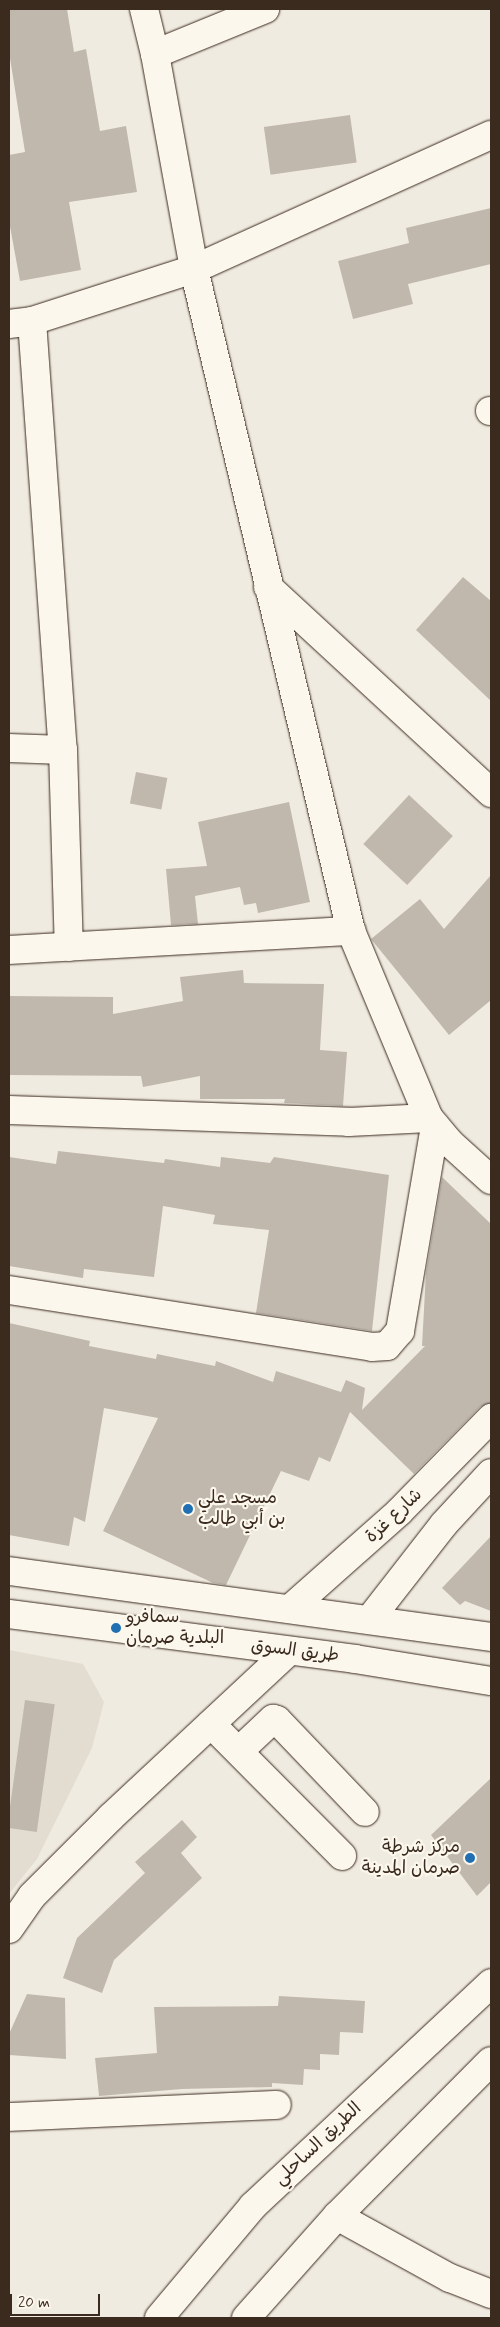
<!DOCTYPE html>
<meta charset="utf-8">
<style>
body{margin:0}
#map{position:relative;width:500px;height:2327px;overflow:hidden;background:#f0ebe0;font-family:Mynerve,"Playpen Sans Arabic",sans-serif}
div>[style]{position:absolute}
.built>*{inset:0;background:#e2dcd1}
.building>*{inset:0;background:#c0b8ad;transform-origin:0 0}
.roads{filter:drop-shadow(0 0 1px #3b2a1e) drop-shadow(0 0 1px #3b2a1e)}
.minor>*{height:28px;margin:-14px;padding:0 14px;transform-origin:14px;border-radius:14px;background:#fbf7ec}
.major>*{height:28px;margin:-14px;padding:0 14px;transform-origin:14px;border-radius:14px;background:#fbf7ec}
.highway>*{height:28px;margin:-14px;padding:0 14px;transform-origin:14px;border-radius:14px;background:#fbf7ec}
.dots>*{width:14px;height:14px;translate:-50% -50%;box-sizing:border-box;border:2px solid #fbf7ec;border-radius:50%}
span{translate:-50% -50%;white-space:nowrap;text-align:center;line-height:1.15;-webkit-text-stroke:4.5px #fbf7ec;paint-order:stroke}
.poi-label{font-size:18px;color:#3b2a1e}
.left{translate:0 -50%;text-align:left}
.right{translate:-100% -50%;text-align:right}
.street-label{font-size:18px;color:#3b2a1e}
.frame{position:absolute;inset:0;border:10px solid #3b2a1e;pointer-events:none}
.scale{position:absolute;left:10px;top:2294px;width:90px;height:22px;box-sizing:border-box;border:2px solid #3b2a1e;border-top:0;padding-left:6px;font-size:15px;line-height:18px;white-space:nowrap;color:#3b2a1e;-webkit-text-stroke:4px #fbf7ec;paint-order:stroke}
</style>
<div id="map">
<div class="built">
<div style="clip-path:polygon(9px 1650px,83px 1664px,104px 1702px,92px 1748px,37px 1859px,9px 1894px)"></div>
</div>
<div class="building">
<div style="clip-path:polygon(9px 9px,67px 9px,74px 52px,86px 49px,100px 131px,126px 126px,137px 192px,69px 202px,81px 270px,20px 281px,9px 221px,9px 155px,25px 152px,9px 52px)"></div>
<div style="left:350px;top:115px;width:48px;height:87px;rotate:82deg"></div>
<div style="clip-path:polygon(491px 208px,491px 264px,408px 284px,413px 304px,353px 319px,338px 261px,409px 243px,406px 228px)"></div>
<div style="clip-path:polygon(463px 577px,491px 601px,491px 701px,416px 630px)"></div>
<div style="left:136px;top:772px;width:32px;height:32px;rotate:11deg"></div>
<div style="left:409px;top:795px;width:60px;height:67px;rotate:43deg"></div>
<div style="clip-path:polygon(289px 802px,310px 902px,258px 913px,256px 903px,244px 905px,240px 887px,195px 896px,198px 924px,171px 925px,166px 869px,207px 866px,198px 822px)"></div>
<div style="clip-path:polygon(491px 875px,491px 1000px,449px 1035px,371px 939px,420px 899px,444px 929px)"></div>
<div style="clip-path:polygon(243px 970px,244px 983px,324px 984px,320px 1050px,347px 1052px,343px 1106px,284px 1103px,285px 1099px,200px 1099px,200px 1076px,143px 1087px,141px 1076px,9px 1075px,9px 996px,113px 997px,113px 1014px,183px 1001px,180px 977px)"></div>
<div style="clip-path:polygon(58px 1151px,164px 1163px,165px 1159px,220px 1167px,221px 1157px,270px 1163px,274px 1157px,389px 1175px,372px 1331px,256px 1313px,269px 1230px,213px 1224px,215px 1215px,163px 1206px,154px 1277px,84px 1269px,83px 1278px,9px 1266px,9px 1157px,56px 1164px)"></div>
<div style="clip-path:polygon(442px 1177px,491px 1224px,491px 1403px,480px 1407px,414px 1474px,350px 1412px,330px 1462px,319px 1457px,309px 1481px,281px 1471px,226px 1585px,213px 1583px,103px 1531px,158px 1418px,104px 1408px,85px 1522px,74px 1517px,69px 1546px,9px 1535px,9px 1323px,90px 1341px,89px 1346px,156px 1359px,157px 1354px,215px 1366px,216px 1361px,273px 1382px,276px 1371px,341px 1392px,346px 1380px,365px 1388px,362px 1410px,425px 1346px,422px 1346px,426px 1272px)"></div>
<div style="clip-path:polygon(491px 1536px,491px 1611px,465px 1601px,460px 1605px,442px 1588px)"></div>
<div style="left:25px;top:1700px;width:30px;height:129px;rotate:8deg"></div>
<div style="clip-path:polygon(491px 1778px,491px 1882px,477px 1896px,431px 1835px)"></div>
<div style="clip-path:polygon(182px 1820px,197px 1837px,181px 1853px,202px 1878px,114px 1960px,102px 1993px,63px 1978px,77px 1938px,145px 1873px,135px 1862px)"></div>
<div style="clip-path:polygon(27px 1994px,65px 1998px,66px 2059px,9px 2055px,9px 2034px)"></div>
<div style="clip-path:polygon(279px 1996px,365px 2001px,363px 2033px,340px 2032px,339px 2055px,320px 2054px,320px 2070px,304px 2069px,303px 2085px,272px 2083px,272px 2087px,182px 2089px,99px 2096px,95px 2058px,157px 2053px,154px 2007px,278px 2006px)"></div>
</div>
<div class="roads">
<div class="minor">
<div style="left:144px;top:9px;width:46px;rotate:76.3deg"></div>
<div style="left:155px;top:54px;width:219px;rotate:79.7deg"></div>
<div style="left:194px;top:269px;width:680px;rotate:76.66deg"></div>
<div style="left:351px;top:931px;width:203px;rotate:67.4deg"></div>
<div style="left:429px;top:1118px;width:33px;rotate:50deg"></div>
<div style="left:450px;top:1143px;width:55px;rotate:42.1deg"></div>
<div style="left:155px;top:54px;width:119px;rotate:-22.2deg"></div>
<div style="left:32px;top:321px;width:430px;rotate:85.9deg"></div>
<div style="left:63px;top:750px;width:197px;rotate:88.3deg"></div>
<div style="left:9px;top:324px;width:23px;rotate:-7deg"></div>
<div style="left:32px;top:321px;width:170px;rotate:-17.8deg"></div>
<div style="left:194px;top:269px;width:326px;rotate:-24.3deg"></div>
<div style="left:490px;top:411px;width:1px"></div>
<div style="left:268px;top:587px;width:304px;rotate:42.7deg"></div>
<div style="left:9px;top:748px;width:54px;rotate:2.1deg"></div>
<div style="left:9px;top:950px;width:343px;rotate:-3.2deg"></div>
<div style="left:9px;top:1110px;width:340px;rotate:2deg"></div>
<div style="left:349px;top:1122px;width:80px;rotate:-2.9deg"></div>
<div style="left:9px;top:1290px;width:367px;rotate:8.9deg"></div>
<div style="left:372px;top:1347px;width:15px;rotate:-4deg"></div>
<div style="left:387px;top:1346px;width:20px;rotate:-49deg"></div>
<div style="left:400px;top:1331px;width:208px;rotate:-80.3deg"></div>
<div style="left:291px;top:1608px;width:144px;rotate:-41.6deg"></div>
<div style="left:399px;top:1512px;width:132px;rotate:-45.6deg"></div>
<div style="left:370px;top:1619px;width:120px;rotate:-52.1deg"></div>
<div style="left:444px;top:1524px;width:69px;rotate:-47.3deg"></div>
<div style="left:211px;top:1724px;width:186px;rotate:45.2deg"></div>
<div style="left:239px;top:1751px;width:47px;rotate:-43.3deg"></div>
<div style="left:273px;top:1719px;width:4px;rotate:14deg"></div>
<div style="left:277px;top:1720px;width:127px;rotate:46.3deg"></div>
<div style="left:9px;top:1929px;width:40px;rotate:-55.1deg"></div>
<div style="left:32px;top:1896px;width:112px;rotate:-45deg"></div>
<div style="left:111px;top:1817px;width:243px;rotate:-43deg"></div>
<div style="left:9px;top:2117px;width:268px;rotate:-2.6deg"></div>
<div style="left:337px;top:2216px;width:129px;rotate:28.8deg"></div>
<div style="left:450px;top:2278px;width:44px;rotate:21.3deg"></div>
</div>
<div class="major">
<div style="left:9px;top:1571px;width:486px;rotate:7.8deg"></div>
<div style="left:9px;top:1614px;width:349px;rotate:7.4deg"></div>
<div style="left:355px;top:1659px;width:138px;rotate:9.2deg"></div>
</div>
<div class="highway">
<div style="left:159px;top:2318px;width:146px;rotate:-50deg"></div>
<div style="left:253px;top:2206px;width:326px;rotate:-43.1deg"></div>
<div style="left:246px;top:2318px;width:137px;rotate:-48.3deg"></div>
<div style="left:337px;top:2216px;width:218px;rotate:-45.2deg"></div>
</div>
</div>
<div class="dots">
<div style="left:188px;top:1509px;background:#1f6fb2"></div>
<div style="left:116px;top:1628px;background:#1f6fb2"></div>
<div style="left:470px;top:1858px;background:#1f6fb2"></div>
</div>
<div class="poi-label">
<span class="left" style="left:198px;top:1509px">مسجد علي<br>بن أبي طالب</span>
<span class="left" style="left:126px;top:1628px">سمافرو<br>البلدية صرمان</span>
<span class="right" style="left:460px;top:1858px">مركز شرطة<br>صرمان المدينة</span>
</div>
<div class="street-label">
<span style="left:394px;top:1516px;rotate:-43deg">شارع غزة</span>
<span style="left:295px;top:1651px;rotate:7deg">طريق السوق</span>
<span style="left:318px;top:2144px;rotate:-43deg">الطريق الساحلي</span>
</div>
<div class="frame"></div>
<div class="scale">20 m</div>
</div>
